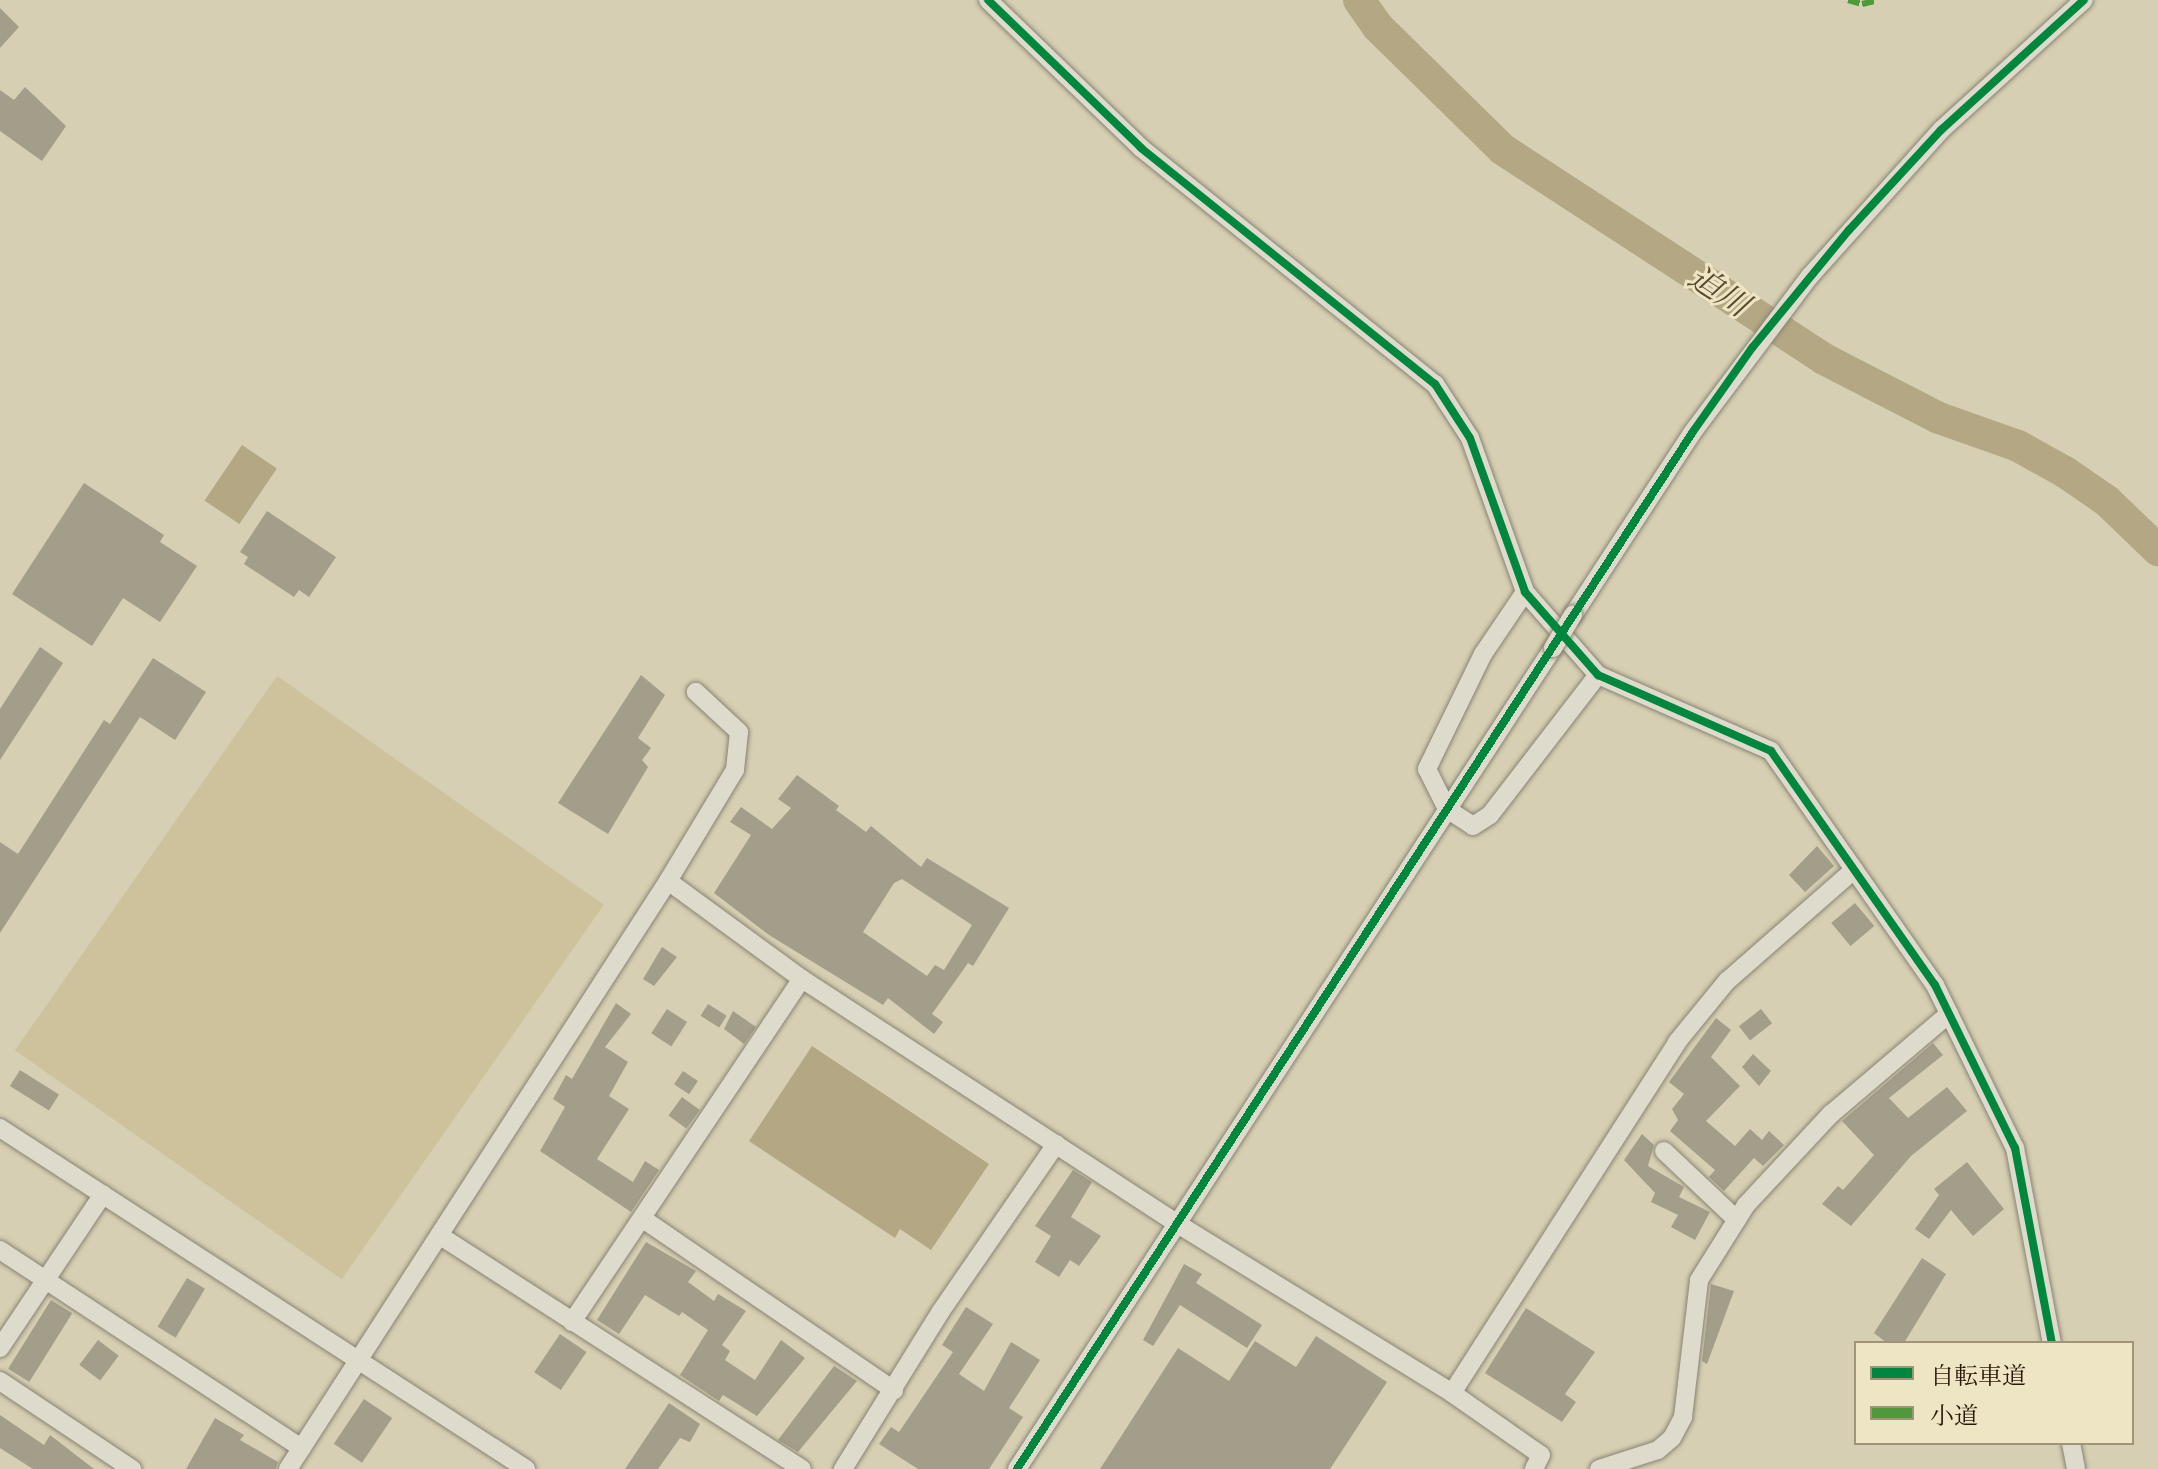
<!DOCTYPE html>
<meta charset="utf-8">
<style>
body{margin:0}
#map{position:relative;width:2158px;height:1469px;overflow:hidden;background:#d6cfb3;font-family:"EB Garamond","Noto Serif JP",serif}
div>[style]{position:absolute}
.green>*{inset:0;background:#cdc29c;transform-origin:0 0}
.water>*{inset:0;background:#b4a783;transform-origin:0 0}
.river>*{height:32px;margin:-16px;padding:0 16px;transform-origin:16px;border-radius:16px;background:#b4a783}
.building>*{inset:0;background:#a39e8a;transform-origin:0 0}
.roads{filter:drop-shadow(0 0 2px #898372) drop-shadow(0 0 2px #898372)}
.minor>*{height:18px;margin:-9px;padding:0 9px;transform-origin:9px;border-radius:9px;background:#dedbcd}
.bridges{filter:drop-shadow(0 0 2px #898372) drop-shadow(0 0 2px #898372)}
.minor-bridge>*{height:18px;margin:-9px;padding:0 9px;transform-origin:9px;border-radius:9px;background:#dedbcd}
.quiet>*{height:6px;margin-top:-3px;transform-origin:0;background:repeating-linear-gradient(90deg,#4e993a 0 12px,transparent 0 18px)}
.cycleway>*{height:8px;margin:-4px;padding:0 4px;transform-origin:4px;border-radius:4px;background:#00873e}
span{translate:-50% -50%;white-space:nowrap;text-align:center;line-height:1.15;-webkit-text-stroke:6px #eee5c4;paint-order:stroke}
.water-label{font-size:32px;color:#5a4a31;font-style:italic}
.legend{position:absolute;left:1854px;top:1341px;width:280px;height:104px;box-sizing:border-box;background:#eee5c4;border:2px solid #9f9379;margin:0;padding:10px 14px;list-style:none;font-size:24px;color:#281808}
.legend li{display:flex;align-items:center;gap:16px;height:40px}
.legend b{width:40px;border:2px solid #9f9379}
</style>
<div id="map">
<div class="green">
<div style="left:277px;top:676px;width:399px;height:457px;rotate:35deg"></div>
</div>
<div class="water">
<div style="left:242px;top:445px;width:42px;height:67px;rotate:34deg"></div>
<div style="clip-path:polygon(812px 1046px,989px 1164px,931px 1250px,900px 1229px,895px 1238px,749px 1141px)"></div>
</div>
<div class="river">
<div style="left:1359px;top:0;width:33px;rotate:55deg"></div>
<div style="left:1378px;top:27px;width:174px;rotate:44.5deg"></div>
<div style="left:1502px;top:149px;width:384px;rotate:33.1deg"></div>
<div style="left:1824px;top:359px;width:129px;rotate:27.2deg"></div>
<div style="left:1939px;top:418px;width:84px;rotate:19.5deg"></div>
<div style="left:2018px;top:446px;width:54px;rotate:29deg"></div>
<div style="left:2065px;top:472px;width:51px;rotate:34.6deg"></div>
<div style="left:2107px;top:501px;width:71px;rotate:43.9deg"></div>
</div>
<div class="building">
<div style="clip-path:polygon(0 8px,19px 27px,0 48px)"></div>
<div style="clip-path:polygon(25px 87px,66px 126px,42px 161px,0 131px,0 90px,14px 100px)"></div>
<div style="clip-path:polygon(84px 483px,164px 535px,160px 542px,197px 566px,160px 622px,123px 598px,92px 646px,12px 594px)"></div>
<div style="clip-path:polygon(267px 511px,336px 557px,309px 597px,299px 590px,294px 597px,244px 564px,248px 557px,240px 552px)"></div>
<div style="clip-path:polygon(40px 647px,63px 663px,0 760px,0 709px)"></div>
<div style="clip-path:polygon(153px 658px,206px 692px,175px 740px,140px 717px,0 933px,0 842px,18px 854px,104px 720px,110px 724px)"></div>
<div style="clip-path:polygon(641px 675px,665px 695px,638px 738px,651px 748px,642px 760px,648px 767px,608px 834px,558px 803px)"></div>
<div style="clip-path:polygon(evenodd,797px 775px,839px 806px,836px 810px,866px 832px,871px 826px,921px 867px,927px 858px,1009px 908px,973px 966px,968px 963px,932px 1014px,943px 1022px,934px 1034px,888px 998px,883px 1005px,769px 935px,714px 893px,751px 835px,730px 822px,741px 807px,772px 829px,791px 808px,778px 799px,797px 775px,902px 879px,972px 925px,944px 970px,935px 965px,927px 976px,863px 932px,894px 883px,902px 879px)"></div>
<div style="clip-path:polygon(1817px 846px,1834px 866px,1805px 892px,1789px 875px)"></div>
<div style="left:1855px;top:903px;width:30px;height:31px;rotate:50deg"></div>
<div style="clip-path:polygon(662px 947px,677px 957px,654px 986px,643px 979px)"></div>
<div style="clip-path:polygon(616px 1003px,631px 1014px,605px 1047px,628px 1062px,609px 1096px,629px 1109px,597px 1159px,633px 1182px,645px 1161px,659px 1170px,631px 1212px,540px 1151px,565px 1107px,553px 1099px,566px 1075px,572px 1079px)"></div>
<div style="left:708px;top:1004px;width:22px;height:14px;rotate:32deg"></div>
<div style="left:667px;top:1009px;width:24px;height:29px;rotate:33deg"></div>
<div style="left:1761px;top:1009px;width:18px;height:28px;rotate:52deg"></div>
<div style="clip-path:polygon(733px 1011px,756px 1027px,744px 1044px,724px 1029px)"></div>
<div style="clip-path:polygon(1716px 1018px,1731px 1030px,1711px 1057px,1740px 1086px,1706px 1121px,1735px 1146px,1750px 1129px,1762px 1140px,1769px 1131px,1784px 1145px,1763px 1166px,1754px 1158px,1724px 1191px,1709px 1177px,1715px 1170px,1670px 1131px,1678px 1120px,1672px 1109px,1684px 1094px,1669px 1082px)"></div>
<div style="clip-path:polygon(1933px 1043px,1943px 1055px,1889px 1098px,1908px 1118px,1947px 1087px,1967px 1111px,1911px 1156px,1851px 1226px,1822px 1204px,1838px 1186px,1843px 1190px,1874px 1155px,1842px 1121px)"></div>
<div style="clip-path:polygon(1753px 1054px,1771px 1071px,1759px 1086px,1742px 1067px)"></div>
<div style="left:20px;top:1070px;width:46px;height:19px;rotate:32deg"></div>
<div style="left:683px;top:1071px;width:18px;height:16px;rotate:34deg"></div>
<div style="left:682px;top:1097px;width:22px;height:23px;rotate:36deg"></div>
<div style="clip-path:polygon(1642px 1134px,1654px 1145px,1648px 1166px,1684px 1187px,1679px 1197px,1710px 1212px,1695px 1240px,1671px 1227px,1678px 1215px,1651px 1202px,1655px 1193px,1624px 1160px)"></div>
<div style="clip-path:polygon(1967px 1162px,2004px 1209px,1973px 1236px,1951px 1210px,1929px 1239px,1915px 1229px,1939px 1195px,1934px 1189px)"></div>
<div style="clip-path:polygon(1073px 1170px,1092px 1182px,1071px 1217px,1101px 1236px,1079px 1266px,1070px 1260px,1059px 1277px,1035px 1262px,1051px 1236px,1035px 1226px)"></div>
<div style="clip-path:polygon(646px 1242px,696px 1271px,688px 1282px,714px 1301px,718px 1294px,746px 1311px,722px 1345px,730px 1351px,725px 1360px,755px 1380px,781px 1340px,805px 1358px,757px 1416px,723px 1395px,719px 1401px,680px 1375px,708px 1330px,682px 1312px,679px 1316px,645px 1295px,619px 1334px,597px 1320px)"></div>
<div style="clip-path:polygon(1922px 1258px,1946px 1274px,1904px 1343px,1887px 1343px,1874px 1333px)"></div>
<div style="clip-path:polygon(1184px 1264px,1202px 1274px,1196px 1283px,1262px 1325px,1247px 1348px,1180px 1305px,1153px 1346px,1143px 1340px)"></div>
<div style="left:187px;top:1278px;width:21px;height:57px;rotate:31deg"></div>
<div style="clip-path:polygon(1711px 1284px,1734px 1291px,1707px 1364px,1702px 1361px)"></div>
<div style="left:51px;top:1300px;width:25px;height:81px;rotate:32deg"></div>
<div style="clip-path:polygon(966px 1307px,993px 1324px,959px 1374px,984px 1391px,1011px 1342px,1040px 1360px,1009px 1408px,1023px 1417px,989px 1469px,918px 1469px,879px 1444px,891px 1427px,899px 1432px,953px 1352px,942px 1345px)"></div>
<div style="clip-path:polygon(1526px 1308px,1595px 1352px,1565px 1394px,1576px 1402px,1562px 1422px,1485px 1373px)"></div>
<div style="left:560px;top:1334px;width:32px;height:46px;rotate:34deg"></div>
<div style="clip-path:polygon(1316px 1336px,1387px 1382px,1330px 1469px,1100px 1469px,1178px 1348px,1229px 1381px,1255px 1341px,1296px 1367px)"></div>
<div style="left:98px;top:1340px;width:26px;height:31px;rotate:37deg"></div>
<div style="clip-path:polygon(834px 1366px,857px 1381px,798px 1452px,778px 1440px)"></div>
<div style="left:364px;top:1399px;width:34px;height:54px;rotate:34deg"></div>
<div style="clip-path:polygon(669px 1403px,700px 1424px,690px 1442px,680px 1438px,658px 1469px,625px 1469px)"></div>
<div style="clip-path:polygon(0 1415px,44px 1445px,50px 1435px,94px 1469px,33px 1469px,0 1448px)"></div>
<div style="clip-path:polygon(215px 1418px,244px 1435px,240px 1440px,278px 1462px,276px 1469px,186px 1469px)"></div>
</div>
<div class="roads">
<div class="minor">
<div style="left:988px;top:0;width:213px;rotate:44deg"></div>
<div style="left:1141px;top:148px;width:377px;rotate:38.8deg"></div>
<div style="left:1435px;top:384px;width:64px;rotate:57.1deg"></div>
<div style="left:1470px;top:438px;width:164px;rotate:70.3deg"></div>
<div style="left:1525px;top:592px;width:111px;rotate:48.7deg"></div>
<div style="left:1598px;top:675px;width:189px;rotate:23.7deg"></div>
<div style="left:1771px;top:751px;width:286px;rotate:55deg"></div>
<div style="left:1935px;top:985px;width:182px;rotate:63.9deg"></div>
<div style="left:2015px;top:1148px;width:198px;rotate:79.3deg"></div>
<div style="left:1525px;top:592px;width:75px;rotate:124.1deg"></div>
<div style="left:1483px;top:654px;width:128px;rotate:116deg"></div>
<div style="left:1427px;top:769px;width:45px;rotate:63.4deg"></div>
<div style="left:1447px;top:809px;width:31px;rotate:33deg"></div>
<div style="left:1473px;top:826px;width:20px;rotate:-33deg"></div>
<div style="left:1490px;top:815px;width:177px;rotate:-52.4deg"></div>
<div style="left:1573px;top:615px;width:217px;rotate:-56.8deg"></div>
<div style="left:1692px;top:433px;width:196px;rotate:-53.1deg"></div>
<div style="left:1810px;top:276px;width:196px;rotate:-48.1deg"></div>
<div style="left:1941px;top:130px;width:193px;rotate:-42.3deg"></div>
<div style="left:668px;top:881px;width:130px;rotate:-58.9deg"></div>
<div style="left:735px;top:770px;width:38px;rotate:-84deg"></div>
<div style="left:739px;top:732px;width:59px;rotate:-137.1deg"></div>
<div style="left:0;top:1128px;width:627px;rotate:32.95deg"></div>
<div style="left:1664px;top:1151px;width:100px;rotate:43.4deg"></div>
<div style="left:643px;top:1219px;width:304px;rotate:34.3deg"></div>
<div style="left:442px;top:1237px;width:428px;rotate:32.8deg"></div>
<div style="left:0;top:1250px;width:361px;rotate:33.3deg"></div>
<div style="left:572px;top:1322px;width:413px;rotate:-56.2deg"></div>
<div style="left:0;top:1348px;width:185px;rotate:-56.2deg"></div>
<div style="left:0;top:1381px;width:159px;rotate:33.7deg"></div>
<div style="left:1452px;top:1393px;width:417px;rotate:-57.3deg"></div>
<div style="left:1677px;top:1042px;width:79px;rotate:-50.7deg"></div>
<div style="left:1727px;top:981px;width:169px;rotate:-41.2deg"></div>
<div style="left:2071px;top:1443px;width:26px;rotate:79deg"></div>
<div style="left:288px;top:1469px;width:700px;rotate:-57.13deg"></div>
<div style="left:668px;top:881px;width:166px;rotate:36.2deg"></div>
<div style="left:802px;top:979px;width:447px;rotate:33.1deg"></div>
<div style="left:1176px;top:1223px;width:324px;rotate:31.6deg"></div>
<div style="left:1452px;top:1393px;width:108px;rotate:34.9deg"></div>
<div style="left:1541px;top:1455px;width:16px;rotate:117deg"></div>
<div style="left:843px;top:1469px;width:186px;rotate:-58.2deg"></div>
<div style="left:941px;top:1311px;width:203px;rotate:-55.4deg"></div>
<div style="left:1017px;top:1469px;width:980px;rotate:-56.86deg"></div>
<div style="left:1599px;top:1469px;width:62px;rotate:-17.9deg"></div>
<div style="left:1658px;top:1450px;width:18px;rotate:-41deg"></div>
<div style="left:1672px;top:1438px;width:24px;rotate:-62deg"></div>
<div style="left:1683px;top:1417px;width:138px;rotate:-83.3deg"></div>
<div style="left:1699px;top:1280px;width:89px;rotate:-57.9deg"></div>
<div style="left:1746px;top:1205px;width:125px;rotate:-47deg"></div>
<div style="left:1831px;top:1114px;width:155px;rotate:-40.3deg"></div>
</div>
</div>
<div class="bridges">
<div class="minor-bridge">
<div style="left:1553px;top:648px;width:39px;rotate:-59deg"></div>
</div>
</div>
<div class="quiet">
<div style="left:1848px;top:0;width:15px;rotate:16deg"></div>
<div style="left:1862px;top:4px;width:17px;rotate:-13deg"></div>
</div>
<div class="cycleway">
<div style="left:988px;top:0;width:213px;rotate:44deg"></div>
<div style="left:1141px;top:148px;width:377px;rotate:38.8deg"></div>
<div style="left:1435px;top:384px;width:64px;rotate:57.1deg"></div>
<div style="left:1470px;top:438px;width:164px;rotate:70.3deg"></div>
<div style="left:1525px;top:592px;width:111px;rotate:48.7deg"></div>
<div style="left:1598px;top:675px;width:189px;rotate:23.7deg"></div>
<div style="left:1771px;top:751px;width:286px;rotate:55deg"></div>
<div style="left:1935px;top:985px;width:182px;rotate:63.9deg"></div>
<div style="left:2015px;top:1148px;width:198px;rotate:79.3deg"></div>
<div style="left:1017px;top:1469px;width:1236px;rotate:-56.91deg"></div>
<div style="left:1692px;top:433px;width:104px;rotate:-54.8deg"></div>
<div style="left:1752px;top:348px;width:153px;rotate:-50.6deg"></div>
<div style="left:1849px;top:230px;width:136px;rotate:-47.4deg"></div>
<div style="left:1941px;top:130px;width:193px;rotate:-42.3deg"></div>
</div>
<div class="water-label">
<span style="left:1719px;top:291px;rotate:33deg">迫川</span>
</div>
<ul class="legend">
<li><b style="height:10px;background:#00873e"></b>自転車道</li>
<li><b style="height:10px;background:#4e993a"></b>小道</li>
</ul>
</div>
